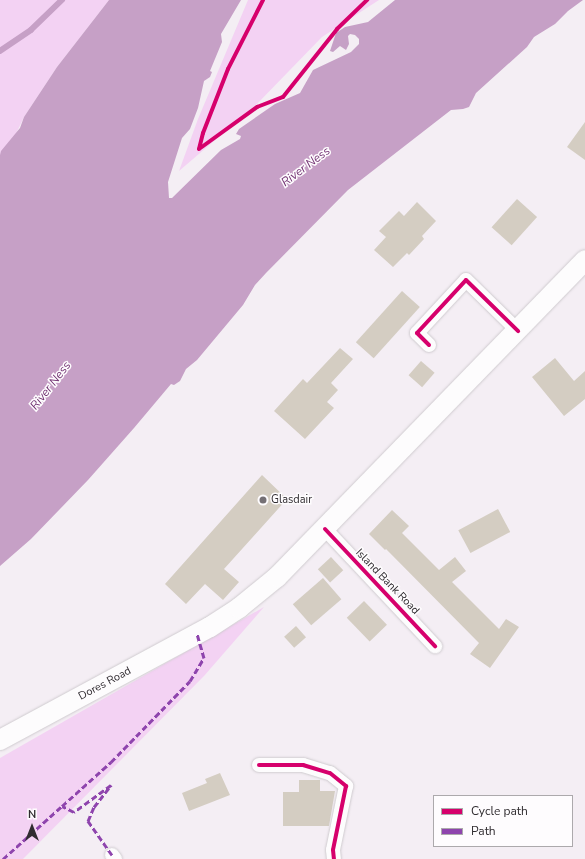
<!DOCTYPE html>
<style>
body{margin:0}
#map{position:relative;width:585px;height:859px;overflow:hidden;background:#f4eef4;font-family:"Nunito Sans",sans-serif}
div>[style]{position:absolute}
.green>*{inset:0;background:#f3d2f3}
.water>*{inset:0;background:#c6a0c6}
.stream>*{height:5.5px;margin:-2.75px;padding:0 2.75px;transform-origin:2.75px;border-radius:2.75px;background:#c6a0c6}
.building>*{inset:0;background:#d4cdc2;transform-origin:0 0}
.roads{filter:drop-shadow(0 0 1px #cfcbcf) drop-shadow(0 0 1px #cfcbcf)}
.minor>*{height:14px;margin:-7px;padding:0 7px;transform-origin:7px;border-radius:7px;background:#fdfcfd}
.secondary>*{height:20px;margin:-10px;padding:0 10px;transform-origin:10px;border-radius:10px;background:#fdfcfd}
.quiet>*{height:3px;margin-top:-1.5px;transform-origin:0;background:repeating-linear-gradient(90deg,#8e44ad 0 6px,transparent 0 9px)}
.cycleway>*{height:4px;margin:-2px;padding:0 2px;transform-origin:2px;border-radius:2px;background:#d6006c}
.dots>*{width:11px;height:11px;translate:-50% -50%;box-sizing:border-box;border:2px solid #fefcfe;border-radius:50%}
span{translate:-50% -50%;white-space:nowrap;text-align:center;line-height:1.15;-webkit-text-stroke:3px #fefcfe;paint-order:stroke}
.poi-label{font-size:11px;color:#302c30}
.left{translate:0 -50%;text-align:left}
.street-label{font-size:11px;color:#302c30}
.water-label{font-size:12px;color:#713172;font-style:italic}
.legend{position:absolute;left:433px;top:795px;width:140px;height:52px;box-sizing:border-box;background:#fefcfe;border:1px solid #aca9ac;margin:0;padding:5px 7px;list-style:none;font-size:12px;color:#302c30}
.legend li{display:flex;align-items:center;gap:8px;height:20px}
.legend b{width:20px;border:1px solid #aca9ac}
.north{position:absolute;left:12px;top:807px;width:40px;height:40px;-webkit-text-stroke:3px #fefcfe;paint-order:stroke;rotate:0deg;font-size:11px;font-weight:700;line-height:16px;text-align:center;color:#302c30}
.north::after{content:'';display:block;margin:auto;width:14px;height:18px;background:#302c30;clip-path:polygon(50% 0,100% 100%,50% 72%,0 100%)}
</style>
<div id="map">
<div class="green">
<div style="clip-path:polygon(0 0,109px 0,57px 67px,24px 117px,0 167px)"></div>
<div style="clip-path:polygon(248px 0,379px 0,322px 37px,255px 106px,179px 171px,198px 119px)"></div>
<div style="clip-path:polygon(264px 607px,204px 676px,23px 859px,0 859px,0 758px)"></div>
</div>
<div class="water">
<div style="clip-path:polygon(109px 0,241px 0,221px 34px,222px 42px,210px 71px,212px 72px,210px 77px,204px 81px,198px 108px,190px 129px,182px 138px,168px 182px,169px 198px,172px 198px,221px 150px,240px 139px,241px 136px,236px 134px,239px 129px,275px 104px,300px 93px,313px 70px,351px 52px,359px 44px,359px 39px,355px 35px,350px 34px,348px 36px,349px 44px,346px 50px,340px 46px,333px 52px,330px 51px,336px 33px,345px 27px,368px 22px,395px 0,583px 0,568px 11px,555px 24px,534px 37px,527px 47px,476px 93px,469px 107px,463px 109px,451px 110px,348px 190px,266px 273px,255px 285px,243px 305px,197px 360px,186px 369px,180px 381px,174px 385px,171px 384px,134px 428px,88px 480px,31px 539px,0 566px,0 155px,1px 151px,20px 128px,24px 117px,57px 67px)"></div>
</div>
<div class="stream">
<div style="left:0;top:51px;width:37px;rotate:-34deg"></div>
<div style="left:31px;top:30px;width:43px;rotate:-44.1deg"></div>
</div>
<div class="building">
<div style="clip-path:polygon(585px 122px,585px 160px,567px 147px)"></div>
<div style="left:517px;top:199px;width:27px;height:38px;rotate:42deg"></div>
<div style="clip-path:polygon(417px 202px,436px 221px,422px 236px,424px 239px,409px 255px,407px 253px,393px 267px,374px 250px,386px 237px,379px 231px,399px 211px,404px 216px)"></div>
<div style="left:402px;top:291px;width:24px;height:69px;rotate:42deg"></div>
<div style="clip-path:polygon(340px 348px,353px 359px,331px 383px,338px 390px,327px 402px,334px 408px,305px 439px,274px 411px,303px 379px,307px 383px)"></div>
<div style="clip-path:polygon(555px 358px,574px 381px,585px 371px,585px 399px,564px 416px,532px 377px)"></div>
<div style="left:421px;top:361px;width:18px;height:19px;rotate:41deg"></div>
<div style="clip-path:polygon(262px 475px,287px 499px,224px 569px,239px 582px,223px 600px,205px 584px,186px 604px,165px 584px)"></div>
<div style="left:498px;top:509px;width:26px;height:45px;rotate:62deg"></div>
<div style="clip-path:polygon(392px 510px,409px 526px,402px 533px,439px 570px,455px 557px,466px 571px,452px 582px,499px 629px,506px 619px,519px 627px,490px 668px,470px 654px,479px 643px,386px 549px,385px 550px,369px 534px)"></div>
<div style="left:331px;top:557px;width:18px;height:18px;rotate:47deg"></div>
<div style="left:323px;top:578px;width:28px;height:40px;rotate:49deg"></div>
<div style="left:364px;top:601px;width:33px;height:24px;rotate:46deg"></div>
<div style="left:296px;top:626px;width:15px;height:16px;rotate:48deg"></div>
<div style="clip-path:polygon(220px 773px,230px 795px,189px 811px,182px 793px,207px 783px,205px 779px)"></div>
<div style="clip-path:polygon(299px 780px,320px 780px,320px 791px,335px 791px,329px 826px,283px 826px,283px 792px,299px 792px)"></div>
</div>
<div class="roads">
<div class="minor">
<div style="left:429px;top:345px;width:17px;rotate:-135deg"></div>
<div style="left:417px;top:333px;width:72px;rotate:-47.2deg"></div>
<div style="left:466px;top:280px;width:73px;rotate:44.4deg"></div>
<div style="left:325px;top:529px;width:161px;rotate:46.8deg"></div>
<div style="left:259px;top:765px;width:44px"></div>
<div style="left:303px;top:765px;width:28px;rotate:17deg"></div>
<div style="left:330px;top:773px;width:21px;rotate:39deg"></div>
<div style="left:346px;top:786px;width:65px;rotate:101.5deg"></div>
<div style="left:333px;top:850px;width:9px;rotate:84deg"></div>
<div style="left:112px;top:855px;width:5px;rotate:53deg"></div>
</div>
<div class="secondary">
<div style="left:0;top:740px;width:238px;rotate:-28.3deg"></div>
<div style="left:210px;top:627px;width:35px;rotate:-33deg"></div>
<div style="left:239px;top:608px;width:49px;rotate:-39.2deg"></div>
<div style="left:277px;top:577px;width:442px;rotate:-45.8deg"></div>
</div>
</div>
<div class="quiet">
<div style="left:112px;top:855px;width:42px;rotate:-125.2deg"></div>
<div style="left:88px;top:821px;width:15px;rotate:-67deg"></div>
<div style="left:94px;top:807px;width:28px;rotate:-52deg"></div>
<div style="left:111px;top:785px;width:46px;rotate:143.9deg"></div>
<div style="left:74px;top:812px;width:13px;rotate:-153deg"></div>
<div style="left:62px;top:806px;width:66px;rotate:-41.9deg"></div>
<div style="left:111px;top:762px;width:113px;rotate:-45.7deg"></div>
<div style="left:190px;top:681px;width:27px;rotate:-59deg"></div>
<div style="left:204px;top:658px;width:26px;rotate:-106deg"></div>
<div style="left:3px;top:859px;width:79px;rotate:-41.9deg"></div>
</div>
<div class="cycleway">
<div style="left:263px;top:0;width:77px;rotate:116.9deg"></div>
<div style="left:228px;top:69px;width:69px;rotate:111.3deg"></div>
<div style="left:203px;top:133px;width:16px;rotate:104deg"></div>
<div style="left:199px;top:149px;width:72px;rotate:-35.9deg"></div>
<div style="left:257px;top:107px;width:28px;rotate:-21deg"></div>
<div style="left:283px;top:97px;width:87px;rotate:-51.5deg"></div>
<div style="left:337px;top:29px;width:42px;rotate:-44deg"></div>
<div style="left:429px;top:345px;width:17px;rotate:-135deg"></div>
<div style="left:417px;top:333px;width:72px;rotate:-47.2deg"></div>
<div style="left:466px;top:280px;width:73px;rotate:44.4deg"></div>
<div style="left:325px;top:529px;width:161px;rotate:46.8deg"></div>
<div style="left:259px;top:765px;width:44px"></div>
<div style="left:303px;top:765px;width:28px;rotate:17deg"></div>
<div style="left:330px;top:773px;width:21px;rotate:39deg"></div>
<div style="left:346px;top:786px;width:65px;rotate:101.5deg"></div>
<div style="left:333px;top:850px;width:9px;rotate:84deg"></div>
</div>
<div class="dots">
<div style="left:263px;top:500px;background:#757075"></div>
</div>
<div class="poi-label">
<span class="left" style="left:271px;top:500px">Glasdair</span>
</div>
<div class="street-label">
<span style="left:387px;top:582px;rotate:46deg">Island Bank Road</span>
<span style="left:105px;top:684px;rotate:-28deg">Dores Road</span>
</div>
<div class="water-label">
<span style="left:306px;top:167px;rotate:-37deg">River Ness</span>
<span style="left:51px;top:386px;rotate:-52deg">River Ness</span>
</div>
<ul class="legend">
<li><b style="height:5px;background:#d6006c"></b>Cycle path</li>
<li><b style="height:5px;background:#8e44ad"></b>Path</li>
</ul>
<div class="north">N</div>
</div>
